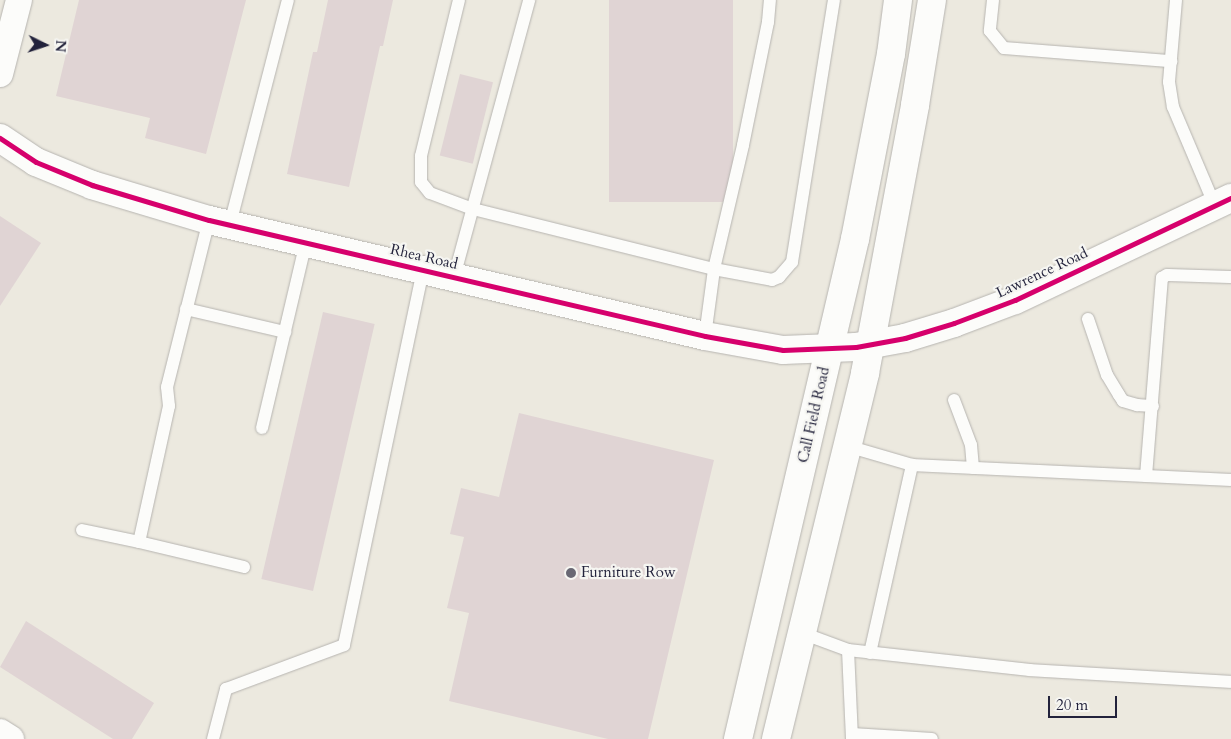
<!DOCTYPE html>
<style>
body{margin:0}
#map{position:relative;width:1231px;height:739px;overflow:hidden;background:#ece9df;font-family:Cardo,serif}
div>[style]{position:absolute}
.building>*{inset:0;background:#e0d4d4;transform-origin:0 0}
.roads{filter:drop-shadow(0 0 1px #b6b4b0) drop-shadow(0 0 1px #b6b4b0)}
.service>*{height:12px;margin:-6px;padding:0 6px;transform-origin:6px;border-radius:6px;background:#fcfcfa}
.minor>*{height:26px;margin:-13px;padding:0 13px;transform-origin:13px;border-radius:13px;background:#fcfcfa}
.tertiary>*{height:28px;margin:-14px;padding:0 14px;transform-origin:14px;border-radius:14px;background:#fcfcfa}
.secondary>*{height:28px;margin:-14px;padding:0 14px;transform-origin:14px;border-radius:14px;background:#fcfcfa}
.cycleway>*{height:5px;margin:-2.5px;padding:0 2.5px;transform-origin:2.5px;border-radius:2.5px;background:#d6006c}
.dots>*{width:14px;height:14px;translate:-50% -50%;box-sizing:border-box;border:2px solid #f6f6f2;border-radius:50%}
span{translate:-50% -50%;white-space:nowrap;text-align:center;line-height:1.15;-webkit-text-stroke:4.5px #f6f6f2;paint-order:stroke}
.street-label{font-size:15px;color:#22223b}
.poi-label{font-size:15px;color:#22223b}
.left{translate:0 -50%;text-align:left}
.north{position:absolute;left:20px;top:20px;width:50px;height:50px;-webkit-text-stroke:4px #f6f6f2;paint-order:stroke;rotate:94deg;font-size:14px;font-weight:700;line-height:20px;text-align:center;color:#22223b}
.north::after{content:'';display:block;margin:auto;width:18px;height:22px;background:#22223b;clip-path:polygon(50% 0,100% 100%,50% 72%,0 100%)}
.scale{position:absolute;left:1048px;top:696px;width:69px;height:22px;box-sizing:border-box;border:2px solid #22223b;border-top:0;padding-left:6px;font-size:15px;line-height:18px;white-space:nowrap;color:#22223b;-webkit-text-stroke:4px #f6f6f2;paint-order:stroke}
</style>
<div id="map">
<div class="building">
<div style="clip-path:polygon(79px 0,246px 0,206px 154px,145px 138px,150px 118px,56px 96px)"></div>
<div style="clip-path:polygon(328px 0,393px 0,383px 46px,380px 46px,349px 187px,287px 174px,313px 52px,317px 52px)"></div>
<div style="left:609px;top:0;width:124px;height:202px"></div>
<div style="left:460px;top:74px;width:34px;height:84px;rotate:14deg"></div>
<div style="clip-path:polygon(0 216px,41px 243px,0 306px)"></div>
<div style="left:323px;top:312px;width:53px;height:274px;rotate:13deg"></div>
<div style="clip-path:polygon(519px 413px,714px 460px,648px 739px,608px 739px,449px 701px,469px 613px,447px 608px,464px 537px,450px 534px,461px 488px,499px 497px)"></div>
<div style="clip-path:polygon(26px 621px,154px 703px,132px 739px,113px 739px,0 667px)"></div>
</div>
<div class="roads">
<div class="service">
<div style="left:459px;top:0;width:161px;rotate:103.7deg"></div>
<div style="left:421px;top:156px;width:26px;rotate:90deg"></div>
<div style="left:421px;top:182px;width:14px;rotate:51deg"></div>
<div style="left:430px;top:193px;width:46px;rotate:20.4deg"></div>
<div style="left:473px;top:209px;width:248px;rotate:14deg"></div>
<div style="left:714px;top:269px;width:59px;rotate:10.7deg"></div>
<div style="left:772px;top:280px;width:8px;rotate:-23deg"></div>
<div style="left:779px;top:277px;width:20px;rotate:-49deg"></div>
<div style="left:792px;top:262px;width:265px;rotate:-80.9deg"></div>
<div style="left:993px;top:0;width:31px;rotate:96deg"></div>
<div style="left:990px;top:31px;width:22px;rotate:51deg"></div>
<div style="left:1004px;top:48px;width:168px;rotate:4.5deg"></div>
<div style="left:1176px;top:0;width:82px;rotate:94.9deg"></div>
<div style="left:1169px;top:82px;width:25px;rotate:81deg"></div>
<div style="left:1173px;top:107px;width:108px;rotate:67deg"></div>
<div style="left:209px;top:220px;width:172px;rotate:104.1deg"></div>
<div style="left:167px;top:387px;width:19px;rotate:84deg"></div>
<div style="left:169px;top:406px;width:139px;rotate:102.4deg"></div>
<div style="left:139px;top:542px;width:108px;rotate:13.4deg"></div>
<div style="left:230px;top:224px;width:231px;rotate:-75.5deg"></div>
<div style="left:454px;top:277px;width:287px;rotate:-74.8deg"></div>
<div style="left:186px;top:309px;width:102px;rotate:13.1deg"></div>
<div style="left:1088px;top:319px;width:59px;rotate:71.3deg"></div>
<div style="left:1107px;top:375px;width:23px;rotate:59deg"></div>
<div style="left:1119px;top:395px;width:7px;rotate:56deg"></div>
<div style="left:1123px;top:401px;width:15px;rotate:16deg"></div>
<div style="left:1137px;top:405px;width:16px;rotate:4deg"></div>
<div style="left:705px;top:336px;width:68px;rotate:-82.3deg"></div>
<div style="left:714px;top:269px;width:127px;rotate:-76.8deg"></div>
<div style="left:743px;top:145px;width:126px;rotate:-78.5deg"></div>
<div style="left:768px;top:22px;width:22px;rotate:-85deg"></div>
<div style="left:954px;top:400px;width:48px;rotate:69.3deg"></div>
<div style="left:971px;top:445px;width:23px;rotate:85deg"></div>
<div style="left:262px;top:428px;width:191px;rotate:-76.7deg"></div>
<div style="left:847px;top:446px;width:68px;rotate:16.3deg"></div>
<div style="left:912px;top:465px;width:319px;rotate:2.7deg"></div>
<div style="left:1146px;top:476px;width:199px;rotate:-85.4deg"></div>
<div style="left:1162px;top:278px;width:6px;rotate:-31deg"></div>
<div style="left:1167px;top:275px;width:64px;rotate:1.8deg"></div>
<div style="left:82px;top:530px;width:58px;rotate:11.9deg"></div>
<div style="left:802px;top:633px;width:49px;rotate:20.3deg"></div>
<div style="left:848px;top:650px;width:183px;rotate:6.3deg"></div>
<div style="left:1030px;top:670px;width:201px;rotate:3.4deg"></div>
<div style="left:848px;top:650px;width:89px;rotate:87.4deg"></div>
<div style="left:870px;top:653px;width:193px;rotate:-77.4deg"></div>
<div style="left:852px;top:734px;width:80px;rotate:3.6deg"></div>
<div style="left:213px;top:739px;width:52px;rotate:-75.4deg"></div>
<div style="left:226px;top:689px;width:126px;rotate:-20.4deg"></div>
<div style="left:344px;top:645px;width:383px;rotate:-78.1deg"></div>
</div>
<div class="minor">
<div style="left:0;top:74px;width:76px;rotate:-75.6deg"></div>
<div style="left:0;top:732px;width:13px;rotate:32deg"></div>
</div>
<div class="tertiary">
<div style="left:0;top:138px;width:43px;rotate:33.7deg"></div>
<div style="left:36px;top:162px;width:61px;rotate:22.3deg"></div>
<div style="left:92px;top:185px;width:122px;rotate:16.7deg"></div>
<div style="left:209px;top:220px;width:509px;rotate:13.16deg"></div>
<div style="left:705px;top:336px;width:79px;rotate:10.2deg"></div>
<div style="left:783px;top:350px;width:73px;rotate:-2.4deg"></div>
<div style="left:856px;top:347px;width:50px;rotate:-10.4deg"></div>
<div style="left:905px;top:338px;width:51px;rotate:-17deg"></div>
<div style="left:954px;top:323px;width:65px;rotate:-20.7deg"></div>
<div style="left:1015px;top:300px;width:239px;rotate:-25.3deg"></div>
</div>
<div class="secondary">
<div style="left:738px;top:739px;width:514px;rotate:-76.83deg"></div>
<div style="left:855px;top:239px;width:188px;rotate:-79deg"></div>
<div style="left:891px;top:54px;width:54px;rotate:-82.6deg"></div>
<div style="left:776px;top:739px;width:377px;rotate:-76.3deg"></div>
<div style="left:865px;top:373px;width:273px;rotate:-79.4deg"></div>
<div style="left:915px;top:105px;width:106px;rotate:-80.8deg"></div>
</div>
</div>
<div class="cycleway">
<div style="left:0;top:138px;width:43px;rotate:33.7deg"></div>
<div style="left:36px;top:162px;width:61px;rotate:22.3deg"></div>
<div style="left:92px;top:185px;width:122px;rotate:16.7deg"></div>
<div style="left:209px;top:220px;width:509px;rotate:13.16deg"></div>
<div style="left:705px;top:336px;width:79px;rotate:10.2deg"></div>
<div style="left:783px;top:350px;width:73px;rotate:-2.4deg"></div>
<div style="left:856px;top:347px;width:50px;rotate:-10.4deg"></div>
<div style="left:905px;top:338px;width:51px;rotate:-17deg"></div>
<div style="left:954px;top:323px;width:65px;rotate:-20.7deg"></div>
<div style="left:1015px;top:300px;width:239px;rotate:-25.3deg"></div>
</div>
<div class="dots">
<div style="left:571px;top:573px;background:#696874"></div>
</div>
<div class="street-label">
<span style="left:424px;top:257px;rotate:13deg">Rhea Road</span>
<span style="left:1042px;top:273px;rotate:-25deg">Lawrence Road</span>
<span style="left:814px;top:415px;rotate:-77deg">Call Field Road</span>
</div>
<div class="poi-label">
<span class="left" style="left:581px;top:573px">Furniture Row</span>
</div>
<div class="north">N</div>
<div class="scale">20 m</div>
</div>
